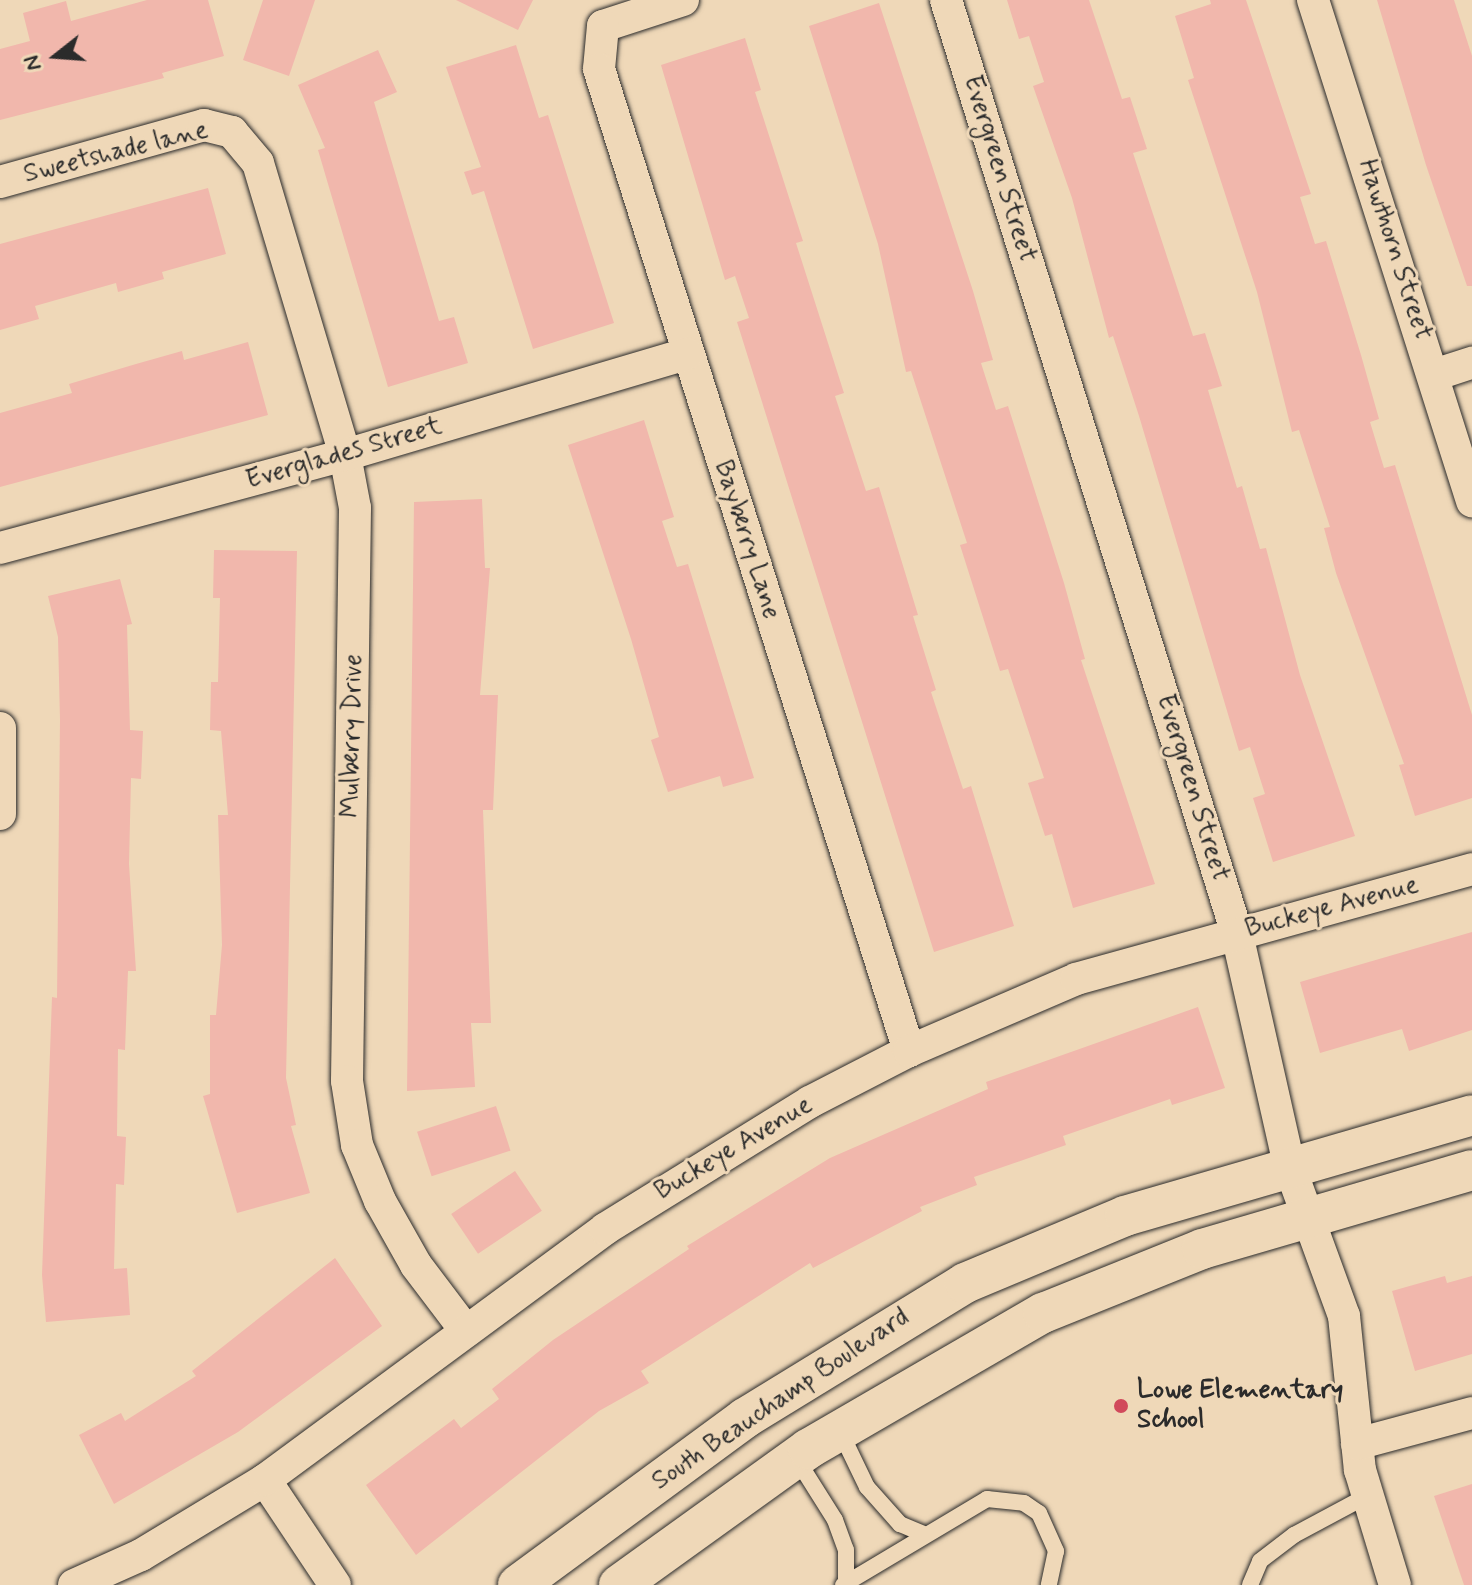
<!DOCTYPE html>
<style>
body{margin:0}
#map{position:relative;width:1472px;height:1585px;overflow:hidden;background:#efd8b8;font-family:Mynerve,sans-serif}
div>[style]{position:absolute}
.building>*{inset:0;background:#f1b7ac;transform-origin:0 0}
.roads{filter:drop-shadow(0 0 2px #2b2b2b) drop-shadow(0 0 2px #2b2b2b)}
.service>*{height:16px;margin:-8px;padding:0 8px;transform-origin:8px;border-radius:8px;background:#efd8b8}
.minor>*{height:32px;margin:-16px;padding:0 16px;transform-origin:16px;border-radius:16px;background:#efd8b8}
.tertiary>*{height:40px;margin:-20px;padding:0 20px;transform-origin:20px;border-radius:20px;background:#efd8b8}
.dots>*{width:22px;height:22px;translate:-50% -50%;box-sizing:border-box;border:4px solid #efd8b8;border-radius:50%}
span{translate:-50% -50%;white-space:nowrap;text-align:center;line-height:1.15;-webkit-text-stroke:6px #efd8b8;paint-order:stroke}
.street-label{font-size:26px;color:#2b2b2b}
.poi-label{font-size:26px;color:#2b2b2b;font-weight:700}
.left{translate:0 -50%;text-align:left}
.north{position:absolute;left:16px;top:16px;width:80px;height:80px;-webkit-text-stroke:6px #efd8b8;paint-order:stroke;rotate:253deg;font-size:22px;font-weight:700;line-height:32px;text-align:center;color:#2b2b2b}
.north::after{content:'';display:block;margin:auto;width:28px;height:36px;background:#2b2b2b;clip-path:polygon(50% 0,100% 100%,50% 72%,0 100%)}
</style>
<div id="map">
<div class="building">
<div style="clip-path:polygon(147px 0,208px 0,224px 56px,162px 73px,164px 78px,0 120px,0 49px,30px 41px,23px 13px,66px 1px,71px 21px)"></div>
<div style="clip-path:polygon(263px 0,315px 0,289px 76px,243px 60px)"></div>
<div style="clip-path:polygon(456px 0,533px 0,518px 30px)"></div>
<div style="clip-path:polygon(1007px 0,1089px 0,1122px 99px,1130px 97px,1147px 149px,1133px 153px,1193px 336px,1205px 333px,1222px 386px,1208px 390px,1237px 488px,1242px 486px,1260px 549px,1266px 548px,1300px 675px,1355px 836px,1273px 862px,1253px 798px,1265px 794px,1250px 747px,1239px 751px,1139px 416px,1113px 336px,1109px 338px,1072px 198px,1033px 86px,1044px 82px,1029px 36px,1019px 39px)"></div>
<div style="clip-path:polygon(1210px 0,1246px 0,1311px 194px,1300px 197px,1315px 244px,1326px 241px,1361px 355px,1379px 419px,1370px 422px,1384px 468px,1395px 465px,1472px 715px,1472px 798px,1415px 816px,1399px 765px,1404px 764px,1336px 573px,1324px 528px,1330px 527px,1299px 430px,1292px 432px,1257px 292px,1188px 80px,1194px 78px,1175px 16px,1211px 4px)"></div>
<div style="clip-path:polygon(1377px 0,1454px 0,1472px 56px,1472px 286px,1467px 286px,1426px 165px)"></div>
<div style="clip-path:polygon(879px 3px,973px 291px,993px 360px,981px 363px,996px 410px,1008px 406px,1064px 583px,1085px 659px,1081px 660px,1155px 884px,1073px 908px,1052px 834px,1045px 836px,1028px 783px,1044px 778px,1008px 669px,1000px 671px,960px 545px,967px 543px,911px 371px,906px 372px,878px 244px,809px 26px)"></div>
<div style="clip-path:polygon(745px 38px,761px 90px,755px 92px,803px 241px,796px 243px,844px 393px,835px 396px,866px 491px,879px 487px,918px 615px,913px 616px,936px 690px,931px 692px,963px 789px,971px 786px,1014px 926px,934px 952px,737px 322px,749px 318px,735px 276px,725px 280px,661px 65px)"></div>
<div style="clip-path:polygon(516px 45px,539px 118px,548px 115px,614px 323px,533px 349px,484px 191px,472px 195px,464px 172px,481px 167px,446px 67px)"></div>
<div style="clip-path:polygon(378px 50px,397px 92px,374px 102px,439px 321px,454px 317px,468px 363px,388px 387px,318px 150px,325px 148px,298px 85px)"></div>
<div style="clip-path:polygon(208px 188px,226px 254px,162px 272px,164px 279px,118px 292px,116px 283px,35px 306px,39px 319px,0 330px,0 244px)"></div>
<div style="clip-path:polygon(248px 342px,268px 415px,0 487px,0 413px,72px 393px,69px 384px,136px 364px,182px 351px,184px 360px)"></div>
<div style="clip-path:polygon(644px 420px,674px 517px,662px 521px,677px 567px,688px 564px,754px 778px,723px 787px,720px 776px,668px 792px,651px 740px,659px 737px,631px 639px,568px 445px)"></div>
<div style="clip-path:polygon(482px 499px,485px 568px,490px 568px,480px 695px,498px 695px,493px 810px,483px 810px,491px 1023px,471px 1023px,475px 1087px,407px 1091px,414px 502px)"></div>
<div style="clip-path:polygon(214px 550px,297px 551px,286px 1078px,296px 1125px,291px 1126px,310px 1193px,237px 1213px,203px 1096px,210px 1094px,210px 1015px,216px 1015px,222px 945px,218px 815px,228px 815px,221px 731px,210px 730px,211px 682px,218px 682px,220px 598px,213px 598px)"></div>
<div style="clip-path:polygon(120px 579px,132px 624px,127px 625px,130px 730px,143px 731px,141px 779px,131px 778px,129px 864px,136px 971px,128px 971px,125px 1050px,118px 1049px,117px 1136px,126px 1137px,124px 1185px,116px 1184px,114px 1269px,127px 1268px,130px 1315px,46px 1322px,42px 1275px,52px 997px,57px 998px,60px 720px,58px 637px,48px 596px)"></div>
<div style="clip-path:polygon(1472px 932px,1472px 1030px,1409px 1051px,1402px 1029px,1320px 1053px,1300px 982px)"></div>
<div style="clip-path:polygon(1198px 1007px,1225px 1088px,1172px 1105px,1170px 1099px,1063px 1136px,1066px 1145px,974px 1177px,977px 1185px,920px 1207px,922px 1211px,813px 1268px,810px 1263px,641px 1371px,649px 1383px,599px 1411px,416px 1555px,366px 1485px,454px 1419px,461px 1428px,499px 1399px,492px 1389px,553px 1340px,689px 1249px,687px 1246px,830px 1158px,988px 1089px,986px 1082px)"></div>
<div style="left:496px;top:1106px;width:47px;height:83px;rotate:72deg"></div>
<div style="left:515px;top:1171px;width:48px;height:77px;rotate:56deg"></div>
<div style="clip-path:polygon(335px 1258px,382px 1326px,238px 1432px,114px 1504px,79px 1435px,121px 1413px,125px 1421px,196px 1376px,192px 1371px)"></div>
<div style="clip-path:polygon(1445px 1276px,1447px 1283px,1472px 1276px,1472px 1354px,1415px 1371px,1392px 1291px)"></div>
<div style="clip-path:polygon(1472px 1484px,1472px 1585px,1464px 1585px,1434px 1496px)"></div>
</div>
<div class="roads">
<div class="service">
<div style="left:840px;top:1431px;width:62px;rotate:64.3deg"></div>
<div style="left:867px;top:1487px;width:50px;rotate:48.3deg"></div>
<div style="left:900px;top:1524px;width:26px;rotate:23deg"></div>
<div style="left:796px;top:1458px;width:73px;rotate:57.8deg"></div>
<div style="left:835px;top:1520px;width:32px;rotate:70deg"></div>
<div style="left:846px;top:1550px;width:33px;rotate:90deg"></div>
<div style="left:843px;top:1585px;width:168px;rotate:-30.8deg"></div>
<div style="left:987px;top:1499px;width:37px;rotate:6deg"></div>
<div style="left:1024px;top:1503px;width:18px;rotate:34deg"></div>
<div style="left:1039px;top:1513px;width:42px;rotate:65.9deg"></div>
<div style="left:1056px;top:1551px;width:35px;rotate:102deg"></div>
<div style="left:1250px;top:1585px;width:26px;rotate:-67deg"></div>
<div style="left:1260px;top:1561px;width:43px;rotate:-37.4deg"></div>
<div style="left:1294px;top:1535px;width:81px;rotate:-28.2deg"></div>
</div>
<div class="minor">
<div style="left:683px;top:0;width:84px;rotate:162deg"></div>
<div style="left:603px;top:26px;width:43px;rotate:95.3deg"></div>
<div style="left:599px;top:69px;width:1030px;rotate:72.48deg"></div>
<div style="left:946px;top:0;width:978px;rotate:72.69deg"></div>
<div style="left:1237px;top:934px;width:237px;rotate:77.3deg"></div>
<div style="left:1289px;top:1165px;width:161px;rotate:70deg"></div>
<div style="left:1344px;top:1316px;width:155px;rotate:84.1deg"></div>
<div style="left:1360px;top:1470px;width:120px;rotate:73.1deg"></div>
<div style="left:1313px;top:0;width:526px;rotate:72.39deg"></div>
<div style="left:0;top:182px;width:212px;rotate:-15.6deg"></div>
<div style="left:204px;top:125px;width:29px;rotate:14deg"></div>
<div style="left:232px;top:132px;width:40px;rotate:50deg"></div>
<div style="left:258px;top:163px;width:305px;rotate:73.4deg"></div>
<div style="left:345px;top:455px;width:54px;rotate:79.3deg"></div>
<div style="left:355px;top:508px;width:573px;rotate:90.8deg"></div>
<div style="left:347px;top:1081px;width:65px;rotate:81.1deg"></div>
<div style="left:357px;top:1145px;width:61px;rotate:67.7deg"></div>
<div style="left:380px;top:1201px;width:73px;rotate:60.6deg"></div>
<div style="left:416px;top:1265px;width:83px;rotate:52.9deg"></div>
<div style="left:1434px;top:375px;width:40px;rotate:-18deg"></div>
<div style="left:0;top:548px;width:357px;rotate:-15.1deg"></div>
<div style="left:345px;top:455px;width:357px;rotate:-16.5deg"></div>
<div style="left:0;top:728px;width:86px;rotate:90deg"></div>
<div style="left:1357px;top:1444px;width:119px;rotate:-15.1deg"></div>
<div style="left:265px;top:1480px;width:126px;rotate:56.3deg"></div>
<div style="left:74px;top:1585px;width:73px;rotate:-24.1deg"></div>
<div style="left:141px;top:1555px;width:145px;rotate:-31.2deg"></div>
<div style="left:265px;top:1480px;width:423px;rotate:-36.4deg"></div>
<div style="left:605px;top:1229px;width:241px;rotate:-31.8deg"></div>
<div style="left:810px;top:1102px;width:111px;rotate:-27.3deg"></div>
<div style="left:909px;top:1051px;width:182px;rotate:-23.3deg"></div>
<div style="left:1076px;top:979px;width:411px;rotate:-15.5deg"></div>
</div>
<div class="tertiary">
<div style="left:518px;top:1585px;width:282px;rotate:-36.3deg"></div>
<div style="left:745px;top:1418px;width:258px;rotate:-31.5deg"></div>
<div style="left:965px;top:1283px;width:173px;rotate:-22.7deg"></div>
<div style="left:1125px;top:1216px;width:361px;rotate:-16.2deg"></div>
<div style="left:619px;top:1585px;width:233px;rotate:-35.7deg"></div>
<div style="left:808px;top:1449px;width:272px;rotate:-30.1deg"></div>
<div style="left:1043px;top:1313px;width:171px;rotate:-21.9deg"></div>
<div style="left:1202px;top:1249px;width:281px;rotate:-16.3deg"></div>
</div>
</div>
<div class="dots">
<div style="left:1121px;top:1406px;background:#d1495b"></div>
</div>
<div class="street-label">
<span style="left:116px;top:153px;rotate:-14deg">Sweetshade lane</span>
<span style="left:999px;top:169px;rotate:73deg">Evergreen Street</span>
<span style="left:1394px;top:250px;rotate:72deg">Hawthorn Street</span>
<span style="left:344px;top:454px;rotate:-16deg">Everglades Street</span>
<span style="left:746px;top:540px;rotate:72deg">Bayberry Lane</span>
<span style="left:353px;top:736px;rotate:-89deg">Mulberry Drive</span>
<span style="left:1192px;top:788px;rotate:73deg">Evergreen Street</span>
<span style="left:1332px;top:908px;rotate:-15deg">Buckeye Avenue</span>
<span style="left:734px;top:1149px;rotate:-31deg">Buckeye Avenue</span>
<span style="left:781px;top:1400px;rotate:-34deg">South Beauchamp Boulevard</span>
</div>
<div class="poi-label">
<span class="left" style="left:1137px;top:1406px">Lowe Elementary<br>School</span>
</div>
<div class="north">N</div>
</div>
